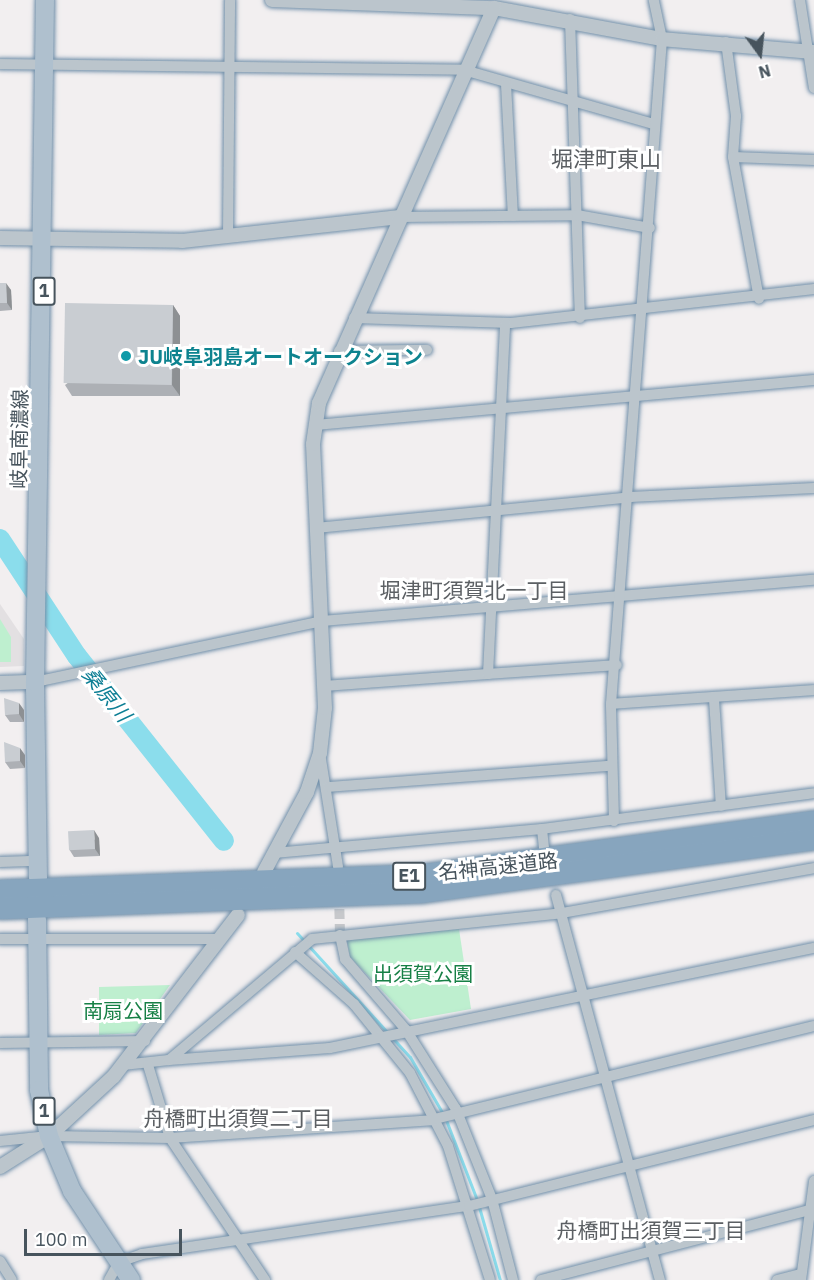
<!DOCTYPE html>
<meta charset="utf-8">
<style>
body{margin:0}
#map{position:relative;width:814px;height:1280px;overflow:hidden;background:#f2eff0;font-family:"IBM Plex Sans","Noto Sans JP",sans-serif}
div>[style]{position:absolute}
.education>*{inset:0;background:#e3e0e2}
.green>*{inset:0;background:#beefcf}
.stream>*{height:3px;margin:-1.5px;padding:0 1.5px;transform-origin:1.5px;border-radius:1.5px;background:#8bddec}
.river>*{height:20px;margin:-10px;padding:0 10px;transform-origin:10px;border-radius:10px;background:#8bddec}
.minor-tunnel>*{height:10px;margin-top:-5px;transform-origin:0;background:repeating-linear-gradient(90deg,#c7c8cb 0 10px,transparent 0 15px)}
.roads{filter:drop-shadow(0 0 2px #7290aa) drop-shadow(0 0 2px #7290aa)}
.minor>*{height:10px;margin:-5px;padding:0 5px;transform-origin:5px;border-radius:5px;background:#bbc5cc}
.tertiary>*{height:14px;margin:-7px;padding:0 7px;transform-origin:7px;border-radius:7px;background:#bbc5cc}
.primary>*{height:18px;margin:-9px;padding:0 9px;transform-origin:9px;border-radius:9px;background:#afc0ce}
.motorway>*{height:21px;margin:-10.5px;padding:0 10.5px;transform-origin:10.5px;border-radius:10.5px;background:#87a5be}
.wall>*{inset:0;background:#adb0b5}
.shaded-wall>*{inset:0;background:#8d9093}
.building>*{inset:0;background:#c9cdd2;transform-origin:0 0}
.dots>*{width:16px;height:16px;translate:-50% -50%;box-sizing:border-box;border:3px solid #fff;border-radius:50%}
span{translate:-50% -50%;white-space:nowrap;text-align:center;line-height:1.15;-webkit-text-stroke:6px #fff;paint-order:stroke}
.shield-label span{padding:2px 4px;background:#fff;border:2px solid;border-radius:4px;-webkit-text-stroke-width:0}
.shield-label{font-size:18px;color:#47545d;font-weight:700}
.culture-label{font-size:20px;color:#0d838f;font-weight:700}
.left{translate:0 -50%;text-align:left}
.street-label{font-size:20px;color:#47545d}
.park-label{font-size:20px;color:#178046}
.neighbourhood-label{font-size:21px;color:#5c6064}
.water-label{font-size:21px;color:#0d7f95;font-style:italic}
.quarter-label{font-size:22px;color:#5c6064}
.north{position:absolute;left:730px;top:24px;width:60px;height:60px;-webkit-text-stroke:4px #fff;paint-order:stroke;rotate:165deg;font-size:16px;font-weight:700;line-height:24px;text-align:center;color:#47545d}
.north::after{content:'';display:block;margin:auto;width:21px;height:27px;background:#47545d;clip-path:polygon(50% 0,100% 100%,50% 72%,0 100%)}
.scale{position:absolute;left:24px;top:1229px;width:158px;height:27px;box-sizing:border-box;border:3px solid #47545d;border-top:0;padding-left:8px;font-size:18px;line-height:21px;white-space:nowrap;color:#47545d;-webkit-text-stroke:4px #fff;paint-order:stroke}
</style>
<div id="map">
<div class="education">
<div style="clip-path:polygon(0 604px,24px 639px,24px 666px,0 667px)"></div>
</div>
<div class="green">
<div style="clip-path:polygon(0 619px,11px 637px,11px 662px,0 662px)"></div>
<div style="clip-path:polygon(459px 929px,471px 1009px,410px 1020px,350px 957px,347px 940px)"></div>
<div style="clip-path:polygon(170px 985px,136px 1033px,99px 1035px,99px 987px)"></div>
</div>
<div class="stream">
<div style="left:297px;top:933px;width:168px;rotate:47.7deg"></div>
<div style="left:410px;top:1057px;width:66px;rotate:59.9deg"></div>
<div style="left:446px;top:1120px;width:86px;rotate:68.8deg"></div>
<div style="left:479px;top:1207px;width:76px;rotate:74deg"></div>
</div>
<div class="river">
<div style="left:0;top:539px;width:140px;rotate:56.7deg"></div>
<div style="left:77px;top:656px;width:236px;rotate:51.5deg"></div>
</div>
<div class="minor-tunnel">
<div style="left:339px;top:894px;width:41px;rotate:88.6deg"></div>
</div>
<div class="roads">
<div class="minor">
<div style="left:800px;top:0;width:89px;rotate:81deg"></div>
<div style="left:570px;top:19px;width:299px;rotate:88.1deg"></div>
<div style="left:726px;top:42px;width:75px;rotate:82.3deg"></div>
<div style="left:736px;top:116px;width:41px;rotate:94.2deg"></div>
<div style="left:733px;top:157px;width:144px;rotate:79.6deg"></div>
<div style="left:0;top:64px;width:464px;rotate:0.7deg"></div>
<div style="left:464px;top:70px;width:197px;rotate:15.9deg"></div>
<div style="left:506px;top:84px;width:132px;rotate:87deg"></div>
<div style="left:733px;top:157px;width:81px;rotate:2.1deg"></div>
<div style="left:398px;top:217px;width:179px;rotate:-0.6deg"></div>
<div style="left:577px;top:215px;width:74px;rotate:10.1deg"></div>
<div style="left:228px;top:235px;width:235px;rotate:-89.5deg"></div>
<div style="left:354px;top:318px;width:157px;rotate:1.8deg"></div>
<div style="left:511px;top:323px;width:305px;rotate:-6.4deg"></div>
<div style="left:339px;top:351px;width:88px;rotate:-0.7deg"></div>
<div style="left:315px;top:425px;width:501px;rotate:-5.15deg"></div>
<div style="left:316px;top:528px;width:316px;rotate:-5.6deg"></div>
<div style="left:630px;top:497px;width:184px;rotate:-2.8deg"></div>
<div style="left:488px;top:674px;width:129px;rotate:-4deg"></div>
<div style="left:35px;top:682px;width:292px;rotate:-12deg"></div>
<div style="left:321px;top:621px;width:495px;rotate:-4.8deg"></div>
<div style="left:324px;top:686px;width:164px;rotate:-4.2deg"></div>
<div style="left:488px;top:674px;width:351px;rotate:-87.2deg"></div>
<div style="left:714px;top:699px;width:107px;rotate:86.3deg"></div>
<div style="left:611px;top:704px;width:203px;rotate:-3.9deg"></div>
<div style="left:320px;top:753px;width:115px;rotate:81deg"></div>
<div style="left:328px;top:787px;width:281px;rotate:-4.3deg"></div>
<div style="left:614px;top:821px;width:117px;rotate:-91.5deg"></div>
<div style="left:611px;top:704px;width:667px;rotate:-85.61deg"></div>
<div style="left:662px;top:39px;width:40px;rotate:-102deg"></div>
<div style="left:542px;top:829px;width:20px;rotate:84deg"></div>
<div style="left:274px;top:853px;width:269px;rotate:-5.1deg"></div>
<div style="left:542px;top:829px;width:274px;rotate:-7.5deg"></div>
<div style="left:0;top:862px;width:37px;rotate:-2deg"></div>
<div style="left:556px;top:895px;width:399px;rotate:74.9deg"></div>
<div style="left:340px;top:935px;width:25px;rotate:78deg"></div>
<div style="left:345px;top:959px;width:94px;rotate:49.3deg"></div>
<div style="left:406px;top:1030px;width:93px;rotate:57.7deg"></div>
<div style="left:456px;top:1109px;width:97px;rotate:68.2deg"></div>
<div style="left:492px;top:1199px;width:84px;rotate:75.5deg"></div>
<div style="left:0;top:939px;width:221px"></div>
<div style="left:295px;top:952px;width:79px;rotate:41.4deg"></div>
<div style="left:354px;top:1004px;width:89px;rotate:50.9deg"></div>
<div style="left:410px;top:1073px;width:82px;rotate:62.5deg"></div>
<div style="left:448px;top:1146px;width:140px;rotate:72.6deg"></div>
<div style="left:0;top:1043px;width:145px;rotate:-0.8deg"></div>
<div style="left:169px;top:1060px;width:161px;rotate:-4.3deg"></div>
<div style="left:330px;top:1048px;width:494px;rotate:-11.7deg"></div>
<div style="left:123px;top:1065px;width:46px;rotate:-6.2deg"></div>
<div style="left:169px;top:1060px;width:187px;rotate:-40.2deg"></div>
<div style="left:312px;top:939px;width:251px;rotate:-5.9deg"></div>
<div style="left:562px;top:913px;width:256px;rotate:-10.1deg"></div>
<div style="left:148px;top:1065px;width:76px;rotate:73.2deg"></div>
<div style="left:170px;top:1138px;width:171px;rotate:56.2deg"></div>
<div style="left:0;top:1141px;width:49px;rotate:-5.8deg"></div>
<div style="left:49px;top:1136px;width:121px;rotate:0.9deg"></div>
<div style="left:170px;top:1138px;width:262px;rotate:-3.9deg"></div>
<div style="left:431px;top:1120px;width:394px;rotate:-13.8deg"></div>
<div style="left:0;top:1261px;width:22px;rotate:58deg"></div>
<div style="left:109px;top:1280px;width:21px;rotate:-61deg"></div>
<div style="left:119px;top:1262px;width:24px;rotate:-19deg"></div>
<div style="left:142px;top:1254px;width:331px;rotate:-8.4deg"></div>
<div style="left:469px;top:1206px;width:356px;rotate:-14deg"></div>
<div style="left:541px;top:1280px;width:277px;rotate:-14.6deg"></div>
<div style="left:777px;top:1280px;width:25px;rotate:-14deg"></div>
<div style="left:801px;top:1280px;width:100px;rotate:-82.5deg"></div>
</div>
<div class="tertiary">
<div style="left:272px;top:0;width:222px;rotate:2.1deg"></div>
<div style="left:494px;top:8px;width:171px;rotate:10.5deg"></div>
<div style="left:662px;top:39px;width:153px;rotate:4.9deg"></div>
<div style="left:0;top:238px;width:182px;rotate:0.9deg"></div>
<div style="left:182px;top:241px;width:217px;rotate:-6.3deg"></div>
<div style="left:0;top:683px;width:35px;rotate:-2deg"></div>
<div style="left:264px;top:872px;width:91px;rotate:-61.7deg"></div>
<div style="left:307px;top:792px;width:41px;rotate:-71.6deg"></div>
<div style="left:320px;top:753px;width:45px;rotate:-83.7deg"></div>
<div style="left:325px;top:708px;width:264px;rotate:-92.6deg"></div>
<div style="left:313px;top:444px;width:41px;rotate:-81.7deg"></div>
<div style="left:319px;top:403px;width:432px;rotate:-66.1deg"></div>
<div style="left:0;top:1167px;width:58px;rotate:-32.3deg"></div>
<div style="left:49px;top:1136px;width:88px;rotate:-42.7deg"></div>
<div style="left:114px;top:1076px;width:203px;rotate:-52.4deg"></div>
</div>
<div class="primary">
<div style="left:38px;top:878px;width:196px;rotate:-90.9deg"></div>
<div style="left:35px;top:682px;width:682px;rotate:-89.16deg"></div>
<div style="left:37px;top:919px;width:171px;rotate:89.3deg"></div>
<div style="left:39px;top:1090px;width:47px;rotate:77.7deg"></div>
<div style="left:49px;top:1136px;width:60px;rotate:67.3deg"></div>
<div style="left:72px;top:1191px;width:107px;rotate:56.5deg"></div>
</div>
<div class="motorway">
<div style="left:0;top:890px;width:418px;rotate:-2.1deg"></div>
<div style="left:418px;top:875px;width:400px;rotate:-7.8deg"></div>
<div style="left:0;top:908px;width:421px;rotate:-2.2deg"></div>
<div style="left:421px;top:892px;width:397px;rotate:-7.7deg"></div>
</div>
</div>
<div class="wall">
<div style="clip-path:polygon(0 283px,11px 290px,12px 310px,0 311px)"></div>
<div style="clip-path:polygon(173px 305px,180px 316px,180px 396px,72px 396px,65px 385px)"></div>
<div style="clip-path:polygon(24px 710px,24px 722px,10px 722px,5px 715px)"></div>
<div style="clip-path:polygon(25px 755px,25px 768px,10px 769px,5px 762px)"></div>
<div style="clip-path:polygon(99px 838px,100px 856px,74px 857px,69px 849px)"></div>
</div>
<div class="shaded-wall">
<div style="clip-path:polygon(6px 283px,11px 290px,12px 310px,7px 303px)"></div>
<div style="clip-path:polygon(173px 305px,180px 316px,180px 396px,172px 385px)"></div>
<div style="clip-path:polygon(19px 703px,24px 710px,24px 722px,19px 714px)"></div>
<div style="clip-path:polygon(20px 748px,25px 755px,25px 768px,20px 761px)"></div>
<div style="clip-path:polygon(94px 830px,99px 838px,100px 856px,95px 849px)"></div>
</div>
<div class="building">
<div style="clip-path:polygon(0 283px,6px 283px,7px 303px,0 303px)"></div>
<div style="left:173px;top:305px;width:80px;height:108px;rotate:91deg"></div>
<div style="clip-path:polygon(4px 698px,19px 703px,19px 714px,5px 715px)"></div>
<div style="clip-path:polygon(4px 742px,20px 748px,20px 761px,5px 762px)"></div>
<div style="left:94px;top:830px;width:19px;height:26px;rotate:87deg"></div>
</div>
<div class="dots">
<div style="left:126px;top:356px;background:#0f9aa8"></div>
</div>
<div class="shield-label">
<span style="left:44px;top:291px">1</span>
<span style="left:409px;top:876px">E1</span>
<span style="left:44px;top:1111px">1</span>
</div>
<div class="culture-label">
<span class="left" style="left:138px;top:356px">JU岐阜羽島オートオークション</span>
</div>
<div class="street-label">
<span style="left:19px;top:439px;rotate:-89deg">岐阜南濃線</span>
<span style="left:498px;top:866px;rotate:-6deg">名神高速道路</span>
</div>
<div class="park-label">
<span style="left:423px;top:973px">出須賀公園</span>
<span style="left:123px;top:1010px">南扇公園</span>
</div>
<div class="neighbourhood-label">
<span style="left:474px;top:590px">堀津町須賀北一丁目</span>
<span style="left:238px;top:1118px">舟橋町出須賀二丁目</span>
<span style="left:651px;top:1230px">舟橋町出須賀三丁目</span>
</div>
<div class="water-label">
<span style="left:107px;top:694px;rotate:51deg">桑原川</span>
</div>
<div class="quarter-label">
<span style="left:606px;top:159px">堀津町東山</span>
</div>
<div class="north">N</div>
<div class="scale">100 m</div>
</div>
